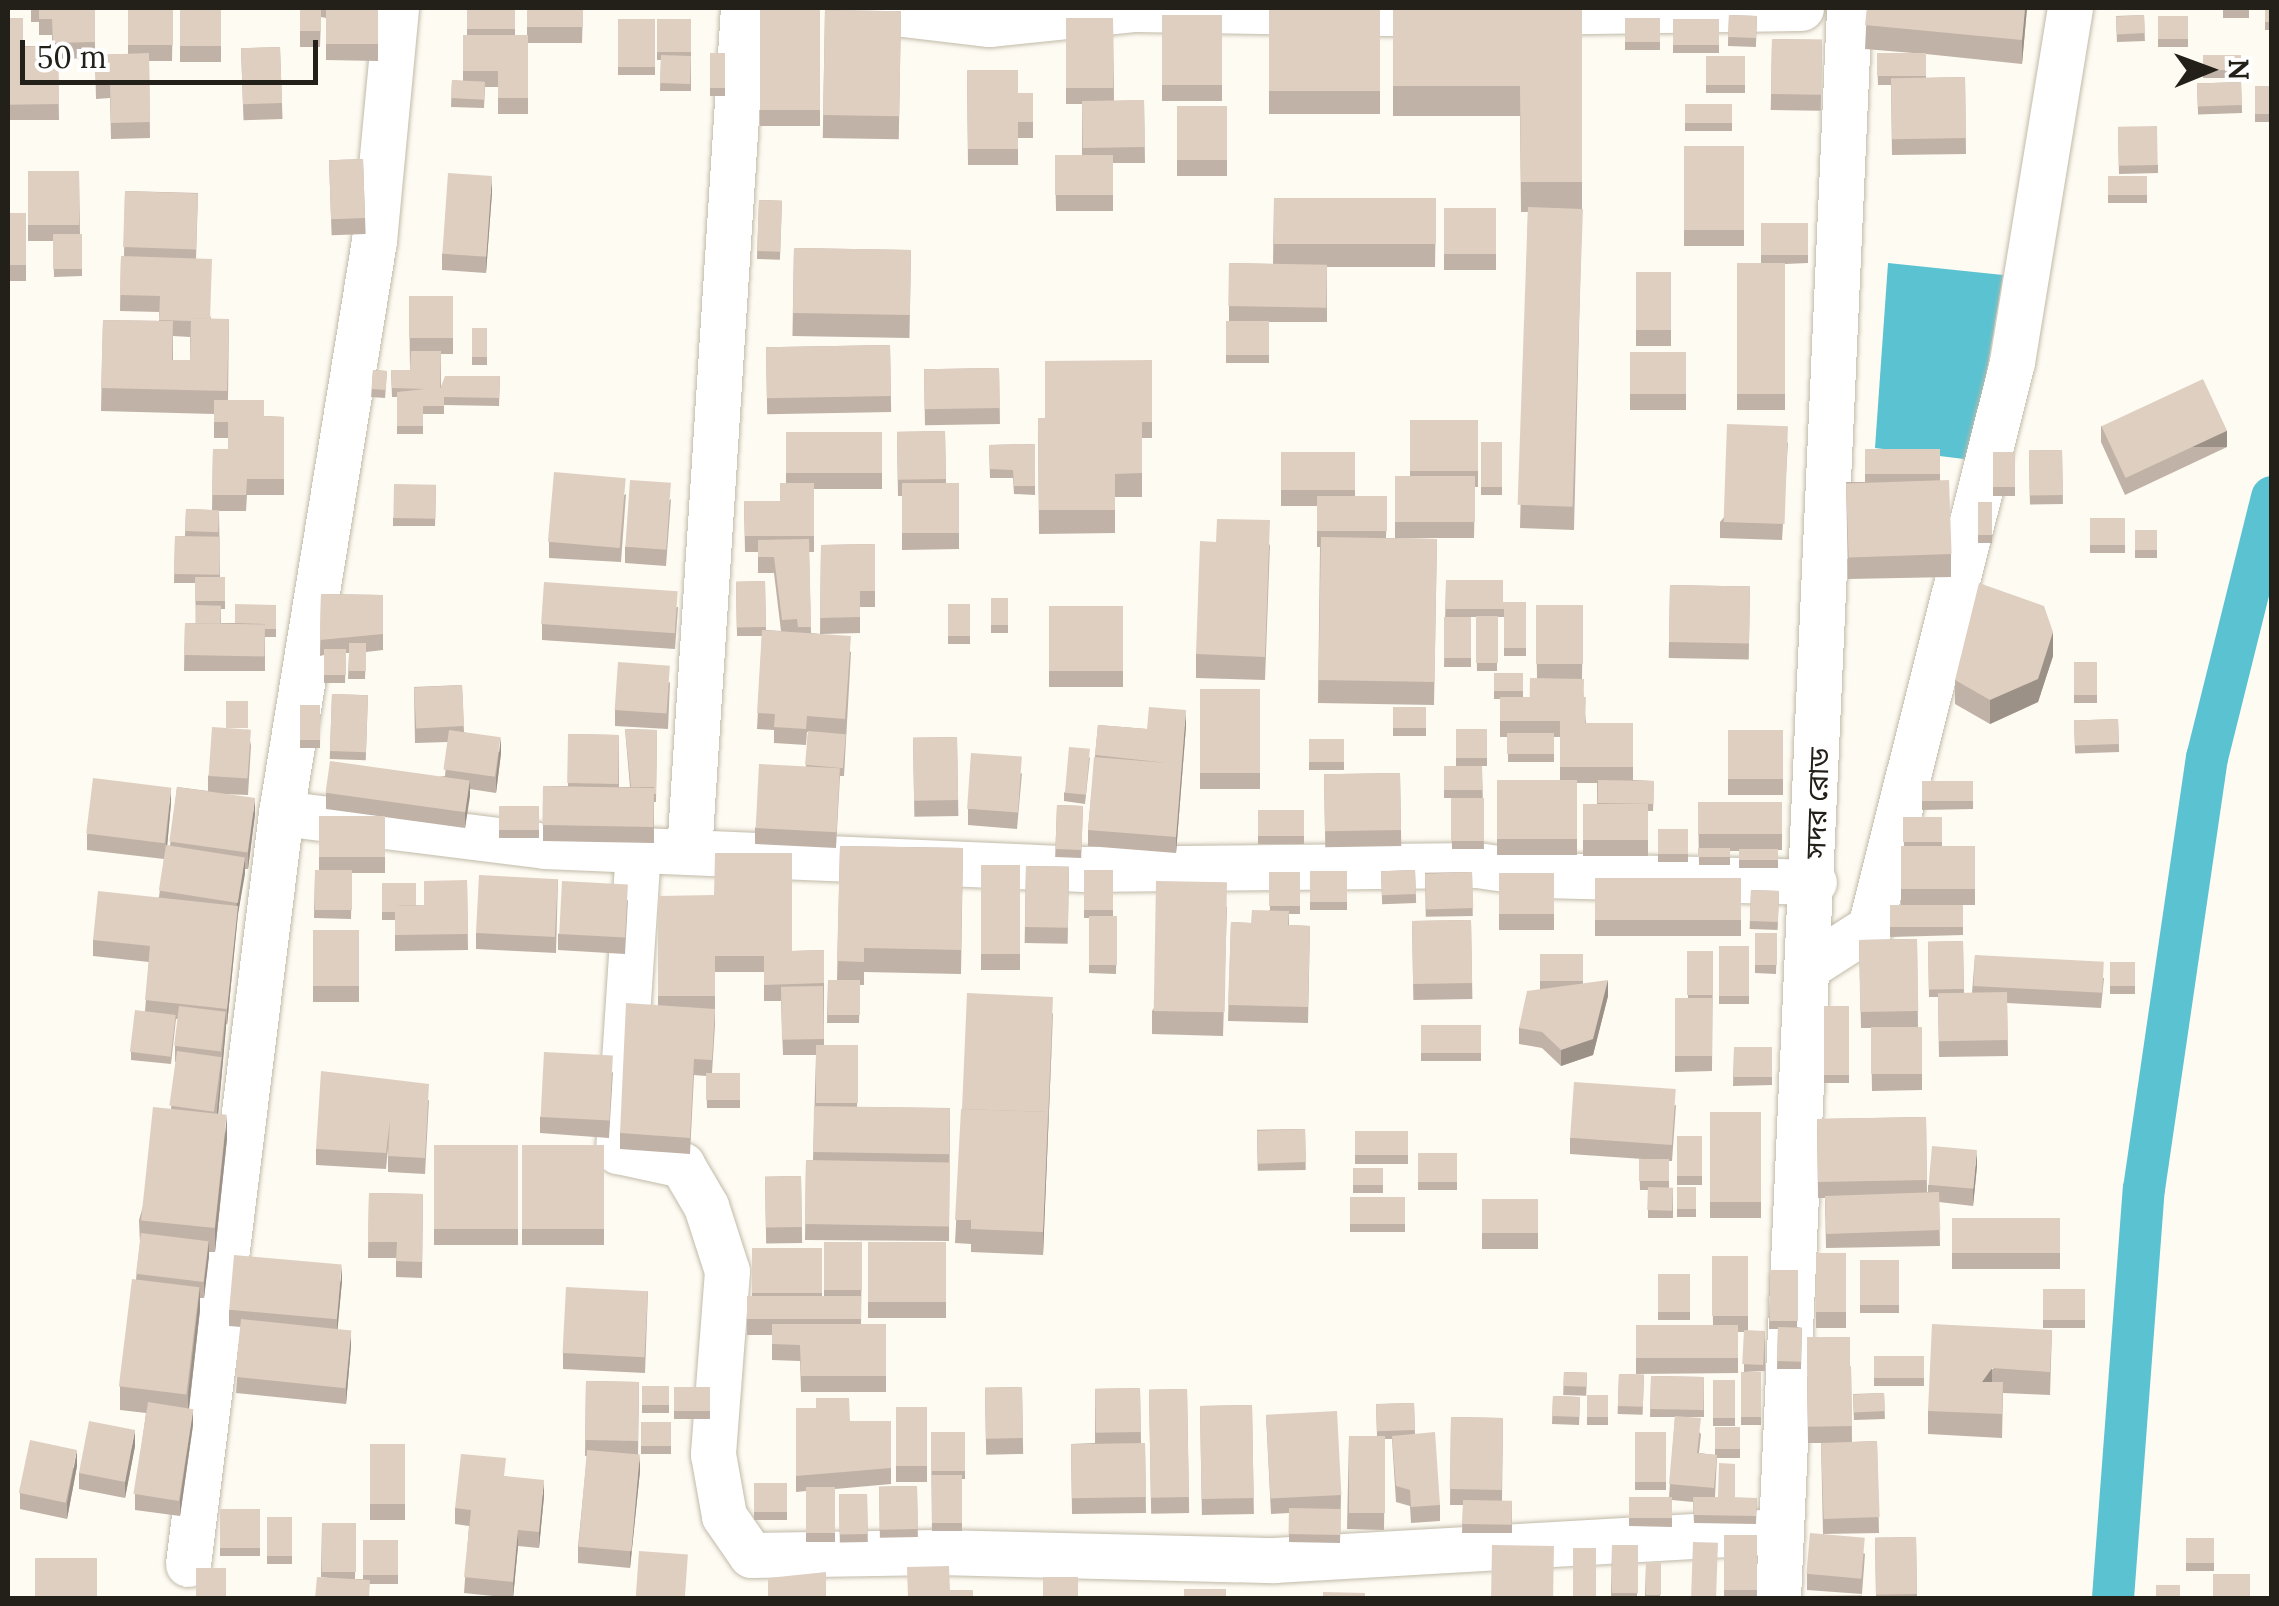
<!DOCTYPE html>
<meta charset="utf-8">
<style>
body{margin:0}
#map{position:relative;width:2279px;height:1606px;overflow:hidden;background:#fefbf3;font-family:Lora,"Noto Sans Bengali",serif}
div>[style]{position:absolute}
.water>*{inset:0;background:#5bc2d1}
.canal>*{height:42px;margin:-21px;padding:0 21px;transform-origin:21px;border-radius:21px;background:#5bc2d1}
.roads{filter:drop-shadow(0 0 2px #c1baa8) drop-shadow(0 0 2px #c1baa8)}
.minor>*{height:45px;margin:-22.5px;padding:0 22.5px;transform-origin:22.5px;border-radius:22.5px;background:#fff}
.wall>*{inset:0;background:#c0b2a6;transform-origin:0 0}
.shaded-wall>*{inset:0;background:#9c9187;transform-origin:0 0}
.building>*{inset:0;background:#dfcfc1;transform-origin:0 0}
span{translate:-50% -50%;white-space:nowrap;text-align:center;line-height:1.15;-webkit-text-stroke:9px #fff;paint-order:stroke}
.street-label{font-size:28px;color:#23201a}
.frame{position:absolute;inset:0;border:10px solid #23201a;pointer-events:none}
.north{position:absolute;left:2159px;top:20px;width:100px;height:100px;-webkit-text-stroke:8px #fff;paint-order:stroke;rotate:89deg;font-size:28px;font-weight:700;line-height:40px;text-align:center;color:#23201a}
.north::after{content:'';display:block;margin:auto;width:35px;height:45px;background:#23201a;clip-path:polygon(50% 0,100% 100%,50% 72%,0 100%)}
.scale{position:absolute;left:20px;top:40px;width:298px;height:45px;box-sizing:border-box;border:5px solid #23201a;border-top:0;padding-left:12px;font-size:30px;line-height:35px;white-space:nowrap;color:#23201a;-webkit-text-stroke:8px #fff;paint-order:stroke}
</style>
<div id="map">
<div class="water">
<div style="clip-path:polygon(1888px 263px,2003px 275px,1972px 460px,1875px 448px)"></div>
</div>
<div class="canal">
<div style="left:2113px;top:1598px;width:410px;rotate:-85.7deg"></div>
<div style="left:2144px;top:1189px;width:436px;rotate:-81.7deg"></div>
<div style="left:2207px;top:758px;width:269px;rotate:-76deg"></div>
</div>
<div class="roads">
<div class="minor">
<div style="left:852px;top:8px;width:138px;rotate:6.7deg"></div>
<div style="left:989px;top:24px;width:147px;rotate:-5.9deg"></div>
<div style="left:1135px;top:9px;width:319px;rotate:0.9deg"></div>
<div style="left:1523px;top:12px;width:278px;rotate:-0.8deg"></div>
<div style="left:281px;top:813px;width:266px;rotate:7.1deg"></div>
<div style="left:545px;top:846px;width:539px;rotate:2.44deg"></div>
<div style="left:1084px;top:869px;width:393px;rotate:-0.6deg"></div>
<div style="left:1477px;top:865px;width:70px;rotate:8.2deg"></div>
<div style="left:1546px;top:875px;width:268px;rotate:1.5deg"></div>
<div style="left:638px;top:850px;width:302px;rotate:93.8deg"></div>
<div style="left:618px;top:1151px;width:66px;rotate:12.3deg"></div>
<div style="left:682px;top:1165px;width:48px;rotate:59.7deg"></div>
<div style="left:706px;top:1206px;width:68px;rotate:72.1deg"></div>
<div style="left:727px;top:1271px;width:184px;rotate:94.4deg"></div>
<div style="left:713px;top:1454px;width:63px;rotate:79.9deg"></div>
<div style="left:724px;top:1516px;width:47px;rotate:55.3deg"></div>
<div style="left:751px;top:1555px;width:187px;rotate:-0.9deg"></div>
<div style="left:938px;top:1552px;width:336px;rotate:1.4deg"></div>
<div style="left:1274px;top:1560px;width:507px;rotate:-3.28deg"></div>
<div style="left:689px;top:852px;width:846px;rotate:-86.34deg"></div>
<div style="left:1809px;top:966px;width:72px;rotate:-32.6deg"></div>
<div style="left:1870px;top:927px;width:583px;rotate:-75.89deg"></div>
<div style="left:2012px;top:362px;width:359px;rotate:-80.7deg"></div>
<div style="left:188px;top:1564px;width:757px;rotate:-82.94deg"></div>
<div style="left:281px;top:813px;width:580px;rotate:-80.77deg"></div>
<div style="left:374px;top:241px;width:234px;rotate:-84.6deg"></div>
<div style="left:1778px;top:1598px;width:1592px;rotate:-87.44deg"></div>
</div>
</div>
<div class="wall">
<div style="clip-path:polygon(31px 8px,95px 8px,95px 58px,58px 59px,59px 120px,8px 120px,8px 18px,23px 46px,52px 46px,52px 35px,39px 35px,39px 22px,31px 22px)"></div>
<div style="clip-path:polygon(128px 8px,173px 8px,172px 61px,149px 61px,150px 138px,111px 139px,110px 98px,96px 99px,95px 55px,128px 54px)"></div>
<div style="left:180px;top:8px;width:41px;height:54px"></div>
<div style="clip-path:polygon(300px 8px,378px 8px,378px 61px,326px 60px,326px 18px,321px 17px,320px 47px,300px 47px)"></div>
<div style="clip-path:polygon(467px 8px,515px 8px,515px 35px,527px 35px,527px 8px,583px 8px,582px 43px,528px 43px,528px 114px,498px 114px,498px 87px,485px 87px,484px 108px,451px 107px,452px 80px,463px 81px,463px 35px,467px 35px)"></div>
<div style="left:760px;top:8px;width:60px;height:118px"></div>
<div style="left:1269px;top:8px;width:111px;height:106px"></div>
<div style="clip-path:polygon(1393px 8px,1582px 8px,1582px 209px,1574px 530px,1520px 528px,1528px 212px,1521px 212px,1520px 116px,1393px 116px)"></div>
<div style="clip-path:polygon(1867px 8px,2027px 8px,2022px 64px,1926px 54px,1926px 78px,1965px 77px,1966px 154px,1892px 155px,1891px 85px,1878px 85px,1877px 54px,1913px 53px,1865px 49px)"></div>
<div style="left:2223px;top:8px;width:26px;height:10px"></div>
<div style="left:2265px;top:8px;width:7px;height:22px"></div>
<div style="left:825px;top:10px;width:76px;height:128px;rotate:1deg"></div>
<div style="left:1222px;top:15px;width:86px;height:60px;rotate:90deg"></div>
<div style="left:1729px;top:15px;width:28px;height:31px;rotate:2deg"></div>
<div style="left:2144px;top:15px;width:26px;height:28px;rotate:88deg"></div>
<div style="left:2158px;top:16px;width:30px;height:31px"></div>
<div style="clip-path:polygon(1066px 18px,1113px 18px,1114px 101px,1144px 100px,1145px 163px,1113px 163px,1113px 211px,1056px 211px,1055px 155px,1082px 155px,1082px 104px,1066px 104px)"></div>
<div style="left:1625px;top:18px;width:35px;height:32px"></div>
<div style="left:618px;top:19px;width:37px;height:56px"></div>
<div style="clip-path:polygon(657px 19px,691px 19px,691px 91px,660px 91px,661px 60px,657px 60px)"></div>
<div style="left:1673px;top:19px;width:46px;height:34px"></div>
<div style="left:1772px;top:39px;width:50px;height:71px;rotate:1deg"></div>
<div style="left:280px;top:47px;width:72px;height:39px;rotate:88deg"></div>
<div style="left:710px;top:53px;width:15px;height:43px"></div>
<div style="left:2241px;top:55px;width:23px;height:38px;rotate:90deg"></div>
<div style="left:1706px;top:56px;width:39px;height:37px"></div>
<div style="clip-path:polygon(967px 70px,1018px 93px,1033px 93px,1033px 138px,1018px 138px,1018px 165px,968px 165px)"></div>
<div style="left:2241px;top:82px;width:31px;height:44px;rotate:88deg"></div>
<div style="left:2255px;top:86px;width:17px;height:36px"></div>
<div style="left:1685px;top:104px;width:47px;height:27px"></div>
<div style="left:1177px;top:106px;width:50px;height:70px"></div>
<div style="clip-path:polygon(2118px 127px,2158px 165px,2158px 173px,2119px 174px)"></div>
<div style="left:1684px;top:146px;width:60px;height:100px"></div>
<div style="left:363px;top:159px;width:75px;height:34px;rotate:88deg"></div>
<div style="clip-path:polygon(28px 171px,79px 171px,80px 234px,82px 234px,82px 276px,54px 277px,53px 241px,28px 241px)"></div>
<div style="left:2108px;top:176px;width:39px;height:27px"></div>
<div style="clip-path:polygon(evenodd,125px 191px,198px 193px,196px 259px,211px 319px,229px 319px,228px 400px,264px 416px,284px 417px,284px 495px,247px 495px,246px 511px,219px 511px,220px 577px,225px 577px,225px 609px,221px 609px,221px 623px,235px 623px,276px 605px,276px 637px,265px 637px,265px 671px,184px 671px,185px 623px,196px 623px,195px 583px,174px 583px,175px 536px,185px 536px,186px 509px,212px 510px,213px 449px,228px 449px,228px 438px,214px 438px,214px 414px,101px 411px,103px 320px,159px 321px,159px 312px,120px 311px,121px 256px,124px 256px,125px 191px,173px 336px,190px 337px,190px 360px,173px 360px,173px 336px)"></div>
<div style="clip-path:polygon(492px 192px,486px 273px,442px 270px,442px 254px)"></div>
<div style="clip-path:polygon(1274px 198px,1436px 198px,1435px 267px,1327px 267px,1327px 322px,1269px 322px,1269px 363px,1226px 363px,1226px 321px,1229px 321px,1229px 263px,1273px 264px)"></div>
<div style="left:759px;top:200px;width:23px;height:59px;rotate:2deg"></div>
<div style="left:1444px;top:208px;width:52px;height:62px"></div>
<div style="left:8px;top:213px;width:18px;height:68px"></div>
<div style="clip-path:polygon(1761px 224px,1808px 255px,1808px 263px,1785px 264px,1785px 410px,1737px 410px,1737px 263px,1761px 263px)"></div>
<div style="left:794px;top:248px;width:117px;height:88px;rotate:1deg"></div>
<div style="left:1636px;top:272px;width:35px;height:74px"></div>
<div style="clip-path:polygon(409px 296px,453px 296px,453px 354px,441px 354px,441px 389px,500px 376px,499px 406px,444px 405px,444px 414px,423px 414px,423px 434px,397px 434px,397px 397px,392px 397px,391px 370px,410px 370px)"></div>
<div style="left:472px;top:328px;width:15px;height:37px"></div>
<div style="left:890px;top:345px;width:67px;height:124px;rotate:89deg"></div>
<div style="left:1630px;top:352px;width:56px;height:58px"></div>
<div style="clip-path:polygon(1152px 360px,1152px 438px,1142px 438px,1142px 497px,1115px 497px,1115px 533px,1039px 534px,1038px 418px,1045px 418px)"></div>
<div style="left:999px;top:368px;width:56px;height:75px;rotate:89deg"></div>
<div style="left:373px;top:370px;width:14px;height:27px;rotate:4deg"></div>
<div style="clip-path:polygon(1410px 420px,1478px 420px,1478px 487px,1475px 487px,1474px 538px,1395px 538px,1395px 476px,1410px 476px)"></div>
<div style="clip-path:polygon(2101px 426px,2227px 447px,2125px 495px,2101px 442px)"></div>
<div style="clip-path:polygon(945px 431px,946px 483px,959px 483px,959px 549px,902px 550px,902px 496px,898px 496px,897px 432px)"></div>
<div style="clip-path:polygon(882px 432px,882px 489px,814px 489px,814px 552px,809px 552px,811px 633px,820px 634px,821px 545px,875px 544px,875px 607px,860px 607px,860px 633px,822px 634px,851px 652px,844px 776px,840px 776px,836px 848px,755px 844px,755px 828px,806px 766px,808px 732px,807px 732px,806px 745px,774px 743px,774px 730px,757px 729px,762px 636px,737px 636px,736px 582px,765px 581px,766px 630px,781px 631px,774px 573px,758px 573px,758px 552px,745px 552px,744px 501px,780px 501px,786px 483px,786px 433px)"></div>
<div style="left:1481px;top:442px;width:21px;height:53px"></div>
<div style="clip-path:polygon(1788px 442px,1782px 540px,1720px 538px,1720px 522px)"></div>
<div style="clip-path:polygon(1035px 444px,1035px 495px,1014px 494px,1013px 478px,990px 478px,989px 445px)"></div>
<div style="clip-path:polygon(1940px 449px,1940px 480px,1951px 554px,1951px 577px,1848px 579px,1846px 482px,1865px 482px,1865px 450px)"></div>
<div style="left:2062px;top:450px;width:54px;height:33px;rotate:89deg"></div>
<div style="clip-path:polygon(1281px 452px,1355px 452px,1355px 496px,1387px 496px,1386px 538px,1437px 539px,1434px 705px,1318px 703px,1320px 547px,1317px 547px,1317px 506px,1281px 506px)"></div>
<div style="left:1993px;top:452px;width:22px;height:44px"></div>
<div style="clip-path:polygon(436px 485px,435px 526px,393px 526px,393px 518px)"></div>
<div style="clip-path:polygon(626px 494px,621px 562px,549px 558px,549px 542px)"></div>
<div style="clip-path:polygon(671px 499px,666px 566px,625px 563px,625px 547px)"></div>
<div style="left:1978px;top:502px;width:14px;height:41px"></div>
<div style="left:2125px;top:518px;width:35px;height:35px;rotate:90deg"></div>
<div style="left:2135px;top:530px;width:22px;height:28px"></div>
<div style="clip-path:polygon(1270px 544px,1265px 680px,1196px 678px,1196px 654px)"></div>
<div style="clip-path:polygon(1446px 580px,1503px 602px,1526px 602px,1526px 656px,1504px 656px,1504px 617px,1497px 617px,1497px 671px,1477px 671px,1476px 617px,1471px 617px,1471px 667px,1444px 667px)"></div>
<div style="left:1670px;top:585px;width:80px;height:73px;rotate:1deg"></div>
<div style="clip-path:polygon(321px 594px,383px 595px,383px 650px,366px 652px,365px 679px,348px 679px,349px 653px,346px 653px,345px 683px,324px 683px,324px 655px,320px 656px)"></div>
<div style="left:991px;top:598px;width:17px;height:35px"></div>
<div style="left:948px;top:604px;width:22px;height:40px"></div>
<div style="clip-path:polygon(1536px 605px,1583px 605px,1582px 679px,1586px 723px,1633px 723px,1633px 780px,1654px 781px,1653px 811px,1648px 811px,1648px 856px,1583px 856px,1583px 805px,1597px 804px,1597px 783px,1577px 783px,1577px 855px,1497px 855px,1497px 780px,1560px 780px,1560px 737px,1554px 737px,1554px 762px,1508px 762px,1508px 737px,1500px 737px,1500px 699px,1494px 699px,1494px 673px,1523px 673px,1523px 697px,1530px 697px,1537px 678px)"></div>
<div style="left:1049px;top:606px;width:74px;height:81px"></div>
<div style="clip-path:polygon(678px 607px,675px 649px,542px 640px,542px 624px)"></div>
<div style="clip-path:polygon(2053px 656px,2038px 702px,1990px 724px,1955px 704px,1955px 680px)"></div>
<div style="clip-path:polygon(2074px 662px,2097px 695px,2097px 703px,2074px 703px)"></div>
<div style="clip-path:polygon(670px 682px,668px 729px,615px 726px,615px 710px)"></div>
<div style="clip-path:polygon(462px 685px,464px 732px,501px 753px,496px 793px,470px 789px,465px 828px,385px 817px,385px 873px,352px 873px,351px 919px,314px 918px,315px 870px,319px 870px,319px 816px,378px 816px,326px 809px,326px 793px,445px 776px,448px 742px,415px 743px,414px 687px)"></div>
<div style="left:1200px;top:689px;width:60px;height:100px"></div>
<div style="left:332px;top:694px;width:36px;height:65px;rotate:2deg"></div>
<div style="left:300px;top:705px;width:20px;height:43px"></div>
<div style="left:1426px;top:707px;width:29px;height:33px;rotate:90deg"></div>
<div style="left:2118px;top:719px;width:33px;height:44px;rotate:88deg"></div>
<div style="clip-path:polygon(1098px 725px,1147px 729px,1186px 726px,1176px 853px,1088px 846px,1088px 830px)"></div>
<div style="clip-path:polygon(248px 729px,251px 746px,248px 795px,223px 794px,255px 814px,248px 869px,245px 869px,238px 914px,227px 1025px,226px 1024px,218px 1114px,227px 1139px,215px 1252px,209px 1252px,204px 1298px,200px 1298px,200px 1310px,189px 1408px,193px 1425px,180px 1516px,135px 1510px,135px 1494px,146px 1413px,120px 1410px,120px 1386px,136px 1279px,140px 1243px,139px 1220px,171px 1109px,176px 1062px,175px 1062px,175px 1046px,178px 1019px,176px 1019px,171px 1064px,131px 1060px,131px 1052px,145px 1011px,149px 962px,93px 956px,93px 940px,159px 897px,164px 859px,87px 850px,87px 834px,171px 803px,167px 845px,170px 846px,177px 787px,208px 791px,208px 776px)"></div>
<div style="clip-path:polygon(625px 729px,657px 730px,656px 802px,654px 802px,654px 843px,543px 841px,543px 786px,568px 786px,568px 734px,619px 735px,619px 787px,630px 787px)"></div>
<div style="clip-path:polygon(1487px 729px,1487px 766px,1482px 766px,1484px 849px,1452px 849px,1451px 798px,1444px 798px,1444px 766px,1456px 766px,1456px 730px)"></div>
<div style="left:1728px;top:730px;width:55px;height:65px"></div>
<div style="left:957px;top:737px;width:79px;height:44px;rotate:89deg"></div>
<div style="left:1309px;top:739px;width:35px;height:31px"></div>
<div style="clip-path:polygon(1090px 757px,1085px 804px,1064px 801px,1064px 793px)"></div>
<div style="clip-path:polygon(1022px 773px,1017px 829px,968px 825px,968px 809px)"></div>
<div style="left:1400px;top:773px;width:73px;height:76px;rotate:89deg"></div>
<div style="clip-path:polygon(1922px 782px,1973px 801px,1973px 809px,1922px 810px)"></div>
<div style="clip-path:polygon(1782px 802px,1782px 850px,1778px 850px,1778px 868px,1739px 868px,1739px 851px,1730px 851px,1730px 865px,1699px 865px,1698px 803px)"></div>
<div style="left:1057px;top:805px;width:26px;height:52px;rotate:2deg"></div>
<div style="left:499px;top:806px;width:40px;height:32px"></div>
<div style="left:1304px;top:810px;width:34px;height:46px;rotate:90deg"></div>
<div style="clip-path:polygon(1942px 817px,1942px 846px,1975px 846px,1975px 905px,1963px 905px,1963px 935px,1890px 937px,1890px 906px,1901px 906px,1901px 847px,1904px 847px,1903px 818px)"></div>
<div style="left:1658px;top:829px;width:30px;height:33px"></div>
<div style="clip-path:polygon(840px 846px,963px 848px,961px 974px,864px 972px,864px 985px,860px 985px,859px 1023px,827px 1023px,828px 980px,837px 980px)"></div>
<div style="left:981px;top:865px;width:39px;height:105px"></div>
<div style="left:1026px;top:866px;width:43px;height:77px;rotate:1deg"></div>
<div style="clip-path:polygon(1084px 870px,1113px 870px,1113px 916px,1117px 916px,1116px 974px,1089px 973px,1089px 918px,1084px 918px)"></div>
<div style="left:1415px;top:870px;width:33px;height:34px;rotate:88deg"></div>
<div style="left:1310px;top:871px;width:37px;height:39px"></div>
<div style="clip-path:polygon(1269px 872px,1300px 872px,1300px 914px,1289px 914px,1289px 925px,1310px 926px,1308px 1023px,1228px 1021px,1231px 922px,1251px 923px,1270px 910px)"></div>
<div style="left:1472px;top:872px;width:44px;height:47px;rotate:89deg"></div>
<div style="left:1554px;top:873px;width:57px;height:55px;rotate:90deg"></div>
<div style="left:1595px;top:878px;width:146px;height:58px"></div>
<div style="clip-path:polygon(558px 879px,556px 953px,476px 949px,476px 933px)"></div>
<div style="clip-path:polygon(467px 880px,468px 950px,395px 951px,395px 920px,382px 920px,382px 883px,416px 905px,424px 905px)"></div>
<div style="left:1751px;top:890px;width:28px;height:39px;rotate:2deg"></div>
<div style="clip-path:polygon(658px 896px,792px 951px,824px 950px,824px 1045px,858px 1045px,857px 1107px,950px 1108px,949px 1241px,805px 1240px,806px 1160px,813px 1160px,816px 1055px,783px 1055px,781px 1001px,764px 1001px,764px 972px,715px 972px,715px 1025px,712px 1073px,740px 1073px,740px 1108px,707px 1108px,706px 1076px,694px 1075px,690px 1154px,620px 1149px,620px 1133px,658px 1005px)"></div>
<div style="clip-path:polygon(628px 900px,625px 954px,558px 950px,558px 934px)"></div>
<div style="clip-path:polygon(1227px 906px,1223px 1036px,1152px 1034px,1152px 1011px)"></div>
<div style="left:1471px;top:920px;width:79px;height:59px;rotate:89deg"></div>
<div style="left:313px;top:930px;width:46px;height:72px"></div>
<div style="clip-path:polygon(1777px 933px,1776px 974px,1755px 973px,1755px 965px)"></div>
<div style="clip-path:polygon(1917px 939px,1918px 1027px,1922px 1027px,1922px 1090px,1872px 1091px,1871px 1028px,1861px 1028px,1859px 940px)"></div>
<div style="clip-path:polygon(1963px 941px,1964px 993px,1972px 993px,1975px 955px,2104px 978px,2101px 1008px,2007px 1003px,2008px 1056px,1939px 1057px,1938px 997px,1929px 997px,1928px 942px)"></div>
<div style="left:1749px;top:946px;width:58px;height:30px;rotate:90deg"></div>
<div style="clip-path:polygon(1713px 951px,1712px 1071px,1675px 1072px,1675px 998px,1688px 998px,1687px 952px)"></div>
<div style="clip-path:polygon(1540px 955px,1583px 981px,1583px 984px,1608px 996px,1593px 1055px,1561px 1066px,1542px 1048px,1519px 1044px,1519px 1028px,1540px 990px)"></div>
<div style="left:2110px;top:962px;width:25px;height:32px"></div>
<div style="left:1824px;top:1006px;width:25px;height:77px"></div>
<div style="clip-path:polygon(1053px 1013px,1043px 1255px,971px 1252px,971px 1244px,955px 1243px,962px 1109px)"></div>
<div style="left:1481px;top:1025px;width:36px;height:60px;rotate:90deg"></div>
<div style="clip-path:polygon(1734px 1048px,1772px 1077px,1772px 1085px,1733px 1086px)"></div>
<div style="clip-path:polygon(613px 1072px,609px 1138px,540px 1133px,540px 1117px)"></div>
<div style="clip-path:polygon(429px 1100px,425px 1174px,388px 1172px,388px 1149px,386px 1169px,316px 1165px,316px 1149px)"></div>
<div style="clip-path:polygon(1676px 1105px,1672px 1161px,1669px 1161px,1669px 1188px,1673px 1188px,1673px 1218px,1648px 1218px,1648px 1190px,1640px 1190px,1639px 1159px,1643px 1159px,1570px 1154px,1570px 1138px)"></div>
<div style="left:1710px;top:1112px;width:51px;height:106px"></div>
<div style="clip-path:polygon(1926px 1117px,1927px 1192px,1928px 1192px,1928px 1185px,1977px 1166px,1973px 1206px,1939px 1202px,1940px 1246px,1826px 1248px,1825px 1198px,1818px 1198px,1817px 1119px)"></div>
<div style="left:1305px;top:1129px;width:41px;height:48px;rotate:89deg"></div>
<div style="left:1408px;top:1131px;width:33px;height:53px;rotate:90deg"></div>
<div style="left:1677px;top:1136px;width:25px;height:49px"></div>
<div style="left:434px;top:1145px;width:84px;height:100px"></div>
<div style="left:522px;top:1145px;width:82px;height:100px"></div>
<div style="left:1418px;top:1153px;width:39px;height:37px"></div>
<div style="left:1383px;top:1168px;width:25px;height:30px;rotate:90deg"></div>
<div style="left:801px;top:1176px;width:67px;height:36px;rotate:89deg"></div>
<div style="left:1677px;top:1187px;width:19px;height:30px"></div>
<div style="clip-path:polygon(369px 1193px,423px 1194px,422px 1278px,396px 1277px,396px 1258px,368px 1258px)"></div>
<div style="left:1350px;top:1197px;width:55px;height:35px"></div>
<div style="left:1538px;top:1199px;width:50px;height:56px;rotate:90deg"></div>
<div style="left:2060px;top:1218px;width:51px;height:108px;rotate:90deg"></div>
<div style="clip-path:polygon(824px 1242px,862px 1242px,861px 1324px,886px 1324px,886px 1392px,801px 1392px,800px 1361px,772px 1360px,772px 1335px,747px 1335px,747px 1296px,752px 1296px,752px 1248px,822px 1248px,822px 1296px,824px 1296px)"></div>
<div style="left:868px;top:1242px;width:78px;height:76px"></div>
<div style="left:1816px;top:1253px;width:30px;height:75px"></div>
<div style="clip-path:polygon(1712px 1256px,1748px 1256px,1748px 1331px,1765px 1331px,1765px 1371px,1744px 1372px,1744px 1332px,1738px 1332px,1738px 1373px,1636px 1374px,1636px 1325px,1713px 1325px)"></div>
<div style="left:1860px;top:1260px;width:39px;height:53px"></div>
<div style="clip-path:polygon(1770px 1270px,1798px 1270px,1797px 1327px,1802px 1328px,1801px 1369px,1777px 1369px,1778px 1329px,1769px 1329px)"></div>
<div style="left:1658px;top:1274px;width:32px;height:46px"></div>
<div style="clip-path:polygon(342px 1281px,337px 1329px,351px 1346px,346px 1404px,236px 1393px,241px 1327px,229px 1326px,229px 1310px)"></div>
<div style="left:2085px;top:1289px;width:39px;height:42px;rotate:90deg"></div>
<div style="clip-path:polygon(648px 1291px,645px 1373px,563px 1369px,563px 1353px)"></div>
<div style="clip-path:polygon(2052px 1330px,2050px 1395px,2003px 1393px,2002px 1438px,1928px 1434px,1928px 1411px)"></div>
<div style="left:1924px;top:1356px;width:30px;height:50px;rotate:90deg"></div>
<div style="clip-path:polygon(1851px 1366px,1852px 1442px,1877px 1441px,1879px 1533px,1823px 1534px,1865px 1554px,1862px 1594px,1807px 1590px,1807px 1574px,1823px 1534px,1821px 1443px,1808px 1443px,1807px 1376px)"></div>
<div style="left:1564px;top:1372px;width:23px;height:23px;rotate:2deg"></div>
<div style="left:1741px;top:1372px;width:20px;height:53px"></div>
<div style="left:1619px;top:1374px;width:25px;height:40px;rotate:2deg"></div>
<div style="clip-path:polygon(1651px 1376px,1704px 1377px,1704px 1417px,1684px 1417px,1701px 1434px,1699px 1453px,1715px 1455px,1715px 1427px,1740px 1427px,1740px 1458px,1717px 1458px,1715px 1497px,1757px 1498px,1756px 1524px,1694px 1523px,1693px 1502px,1672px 1500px,1672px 1527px,1629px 1526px,1629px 1497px,1669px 1497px,1675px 1417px,1650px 1417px)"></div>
<div style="left:1713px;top:1380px;width:22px;height:46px"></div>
<div style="clip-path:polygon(586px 1381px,639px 1382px,638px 1455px,640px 1471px,630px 1568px,578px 1563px,578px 1547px,587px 1456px,585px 1456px)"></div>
<div style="left:642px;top:1386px;width:27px;height:27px"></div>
<div style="left:674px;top:1387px;width:36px;height:32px"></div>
<div style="left:1022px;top:1387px;width:67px;height:37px;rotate:89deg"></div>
<div style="clip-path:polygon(1140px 1388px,1141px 1443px,1145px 1443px,1146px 1513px,1072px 1514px,1071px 1444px,1095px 1443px,1095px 1389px)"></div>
<div style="left:1187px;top:1389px;width:124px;height:38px;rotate:89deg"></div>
<div style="left:1884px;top:1393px;width:26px;height:31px;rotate:88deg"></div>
<div style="left:1587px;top:1395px;width:21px;height:30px"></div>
<div style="left:1553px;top:1396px;width:27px;height:28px;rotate:2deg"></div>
<div style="clip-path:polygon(1414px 1403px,1415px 1434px,1440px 1505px,1440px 1521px,1411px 1523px,1410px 1506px,1396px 1502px,1392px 1439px,1385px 1439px,1384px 1530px,1347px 1529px,1349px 1436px,1377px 1436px,1376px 1404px)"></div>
<div style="left:1252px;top:1405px;width:109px;height:52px;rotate:89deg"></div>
<div style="left:896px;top:1407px;width:31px;height:75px"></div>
<div style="clip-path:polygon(796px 1408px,850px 1421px,891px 1421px,891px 1484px,835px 1489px,835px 1542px,806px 1542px,806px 1491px,796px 1492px)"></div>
<div style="clip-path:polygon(1266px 1415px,1341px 1495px,1340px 1543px,1289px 1542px,1289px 1513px,1271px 1514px)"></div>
<div style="clip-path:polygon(1451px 1417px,1503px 1418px,1502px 1501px,1512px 1501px,1512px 1533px,1462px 1533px,1463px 1505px,1450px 1505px)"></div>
<div style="left:641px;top:1422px;width:30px;height:32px"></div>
<div style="clip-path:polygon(931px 1432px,965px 1432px,965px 1479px,962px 1479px,962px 1531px,932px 1531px)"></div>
<div style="left:1635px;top:1432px;width:31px;height:58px"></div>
<div style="left:370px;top:1444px;width:35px;height:76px"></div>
<div style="clip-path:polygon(135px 1446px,125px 1498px,79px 1489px,79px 1473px)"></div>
<div style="clip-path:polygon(77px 1466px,67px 1519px,20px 1509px,20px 1493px)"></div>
<div style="clip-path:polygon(506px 1476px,544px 1496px,539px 1548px,518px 1546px,513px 1598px,464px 1593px,469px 1526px,455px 1524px,455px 1508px)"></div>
<div style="left:754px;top:1483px;width:33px;height:37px"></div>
<div style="left:917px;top:1486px;width:51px;height:38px;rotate:89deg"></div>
<div style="left:867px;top:1494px;width:48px;height:28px;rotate:89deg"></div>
<div style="left:220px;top:1509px;width:40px;height:47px"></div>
<div style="left:267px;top:1517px;width:25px;height:47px"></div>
<div style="clip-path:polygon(322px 1523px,356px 1523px,355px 1579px,363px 1579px,363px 1541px,398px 1540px,398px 1584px,370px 1584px,321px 1577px)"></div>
<div style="left:1724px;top:1535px;width:33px;height:63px"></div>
<div style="left:1916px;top:1537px;width:61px;height:41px;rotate:89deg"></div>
<div style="left:2186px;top:1538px;width:28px;height:33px"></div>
<div style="clip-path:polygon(1612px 1545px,1638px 1545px,1637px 1597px,1645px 1597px,1646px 1563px,1661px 1563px,1660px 1598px,1607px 1598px,1611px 1597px)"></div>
</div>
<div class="shaded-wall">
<div style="clip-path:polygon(2025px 8px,2027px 8px,2022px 64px,2022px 40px)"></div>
<div style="clip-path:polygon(492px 176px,492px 192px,486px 273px,486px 257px)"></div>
<div style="left:2227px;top:431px;width:16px;height:113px;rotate:90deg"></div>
<div style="clip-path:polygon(2053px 632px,2053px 656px,2038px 702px,1990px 724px,1990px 700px)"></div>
<div style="clip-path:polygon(1186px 710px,1186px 726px,1176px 853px,1176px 837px)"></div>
<div style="clip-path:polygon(501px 737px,501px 753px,496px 793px,496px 777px)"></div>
<div style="clip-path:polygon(470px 780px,470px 796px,465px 828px,465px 812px)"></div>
<div style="clip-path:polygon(171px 787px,171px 803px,166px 859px,166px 843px)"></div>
<div style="clip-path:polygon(255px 798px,255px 814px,248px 869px,248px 853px)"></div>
<div style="clip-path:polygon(245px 858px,245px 874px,238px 914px,227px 1025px,227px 1009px,237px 902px)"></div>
<div style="clip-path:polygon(1608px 980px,1608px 996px,1593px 1055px,1561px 1066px,1561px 1050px)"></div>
<div style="clip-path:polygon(226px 1012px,226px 1028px,217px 1127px,217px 1111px)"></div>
<div style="clip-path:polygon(1053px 1013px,1043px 1255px,1043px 1232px)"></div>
<div style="clip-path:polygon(227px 1115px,227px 1139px,215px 1252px,215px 1229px)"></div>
<div style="clip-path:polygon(1977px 1150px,1977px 1166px,1973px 1206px,1973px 1190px)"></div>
<div style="clip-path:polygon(209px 1241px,209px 1257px,204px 1298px,204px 1282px)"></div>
<div style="clip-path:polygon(342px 1265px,342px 1281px,337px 1336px,337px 1320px)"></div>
<div style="clip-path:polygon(200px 1287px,200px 1310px,188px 1417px,188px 1394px)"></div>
<div style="clip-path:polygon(351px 1330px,351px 1346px,346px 1404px,346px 1388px)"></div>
<div style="clip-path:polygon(1992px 1368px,1992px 1392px,1982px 1382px)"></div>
<div style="clip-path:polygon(193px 1409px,193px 1425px,180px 1516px,180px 1500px)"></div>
<div style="clip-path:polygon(135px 1430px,135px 1446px,125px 1498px,125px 1482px)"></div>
<div style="clip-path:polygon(77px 1450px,77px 1466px,67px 1519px,67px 1503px)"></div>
<div style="clip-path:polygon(640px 1455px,640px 1471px,630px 1568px,630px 1552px)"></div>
<div style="clip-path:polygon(544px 1480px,544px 1496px,539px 1548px,539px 1532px)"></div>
<div style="clip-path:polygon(518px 1530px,518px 1546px,513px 1598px,513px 1582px)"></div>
</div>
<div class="building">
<div style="clip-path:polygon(39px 8px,95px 8px,95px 42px,53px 43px,52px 19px,39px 19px)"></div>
<div style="left:128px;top:8px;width:45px;height:37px"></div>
<div style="left:180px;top:8px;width:41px;height:38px"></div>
<div style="left:300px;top:8px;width:21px;height:23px"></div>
<div style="left:326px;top:8px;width:52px;height:36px"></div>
<div style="left:467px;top:8px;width:48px;height:21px"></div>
<div style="left:527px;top:8px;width:56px;height:19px"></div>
<div style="left:760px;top:8px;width:60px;height:102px"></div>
<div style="left:1269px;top:8px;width:111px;height:83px"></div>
<div style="clip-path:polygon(1393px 8px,1582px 8px,1582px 182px,1521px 182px,1520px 86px,1393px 86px)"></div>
<div style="clip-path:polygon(1867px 8px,2025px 8px,2022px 40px,1865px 25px)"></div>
<div style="clip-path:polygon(2224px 8px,2249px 8px,2249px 9px,2224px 10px)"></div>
<div style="left:2265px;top:8px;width:7px;height:14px"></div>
<div style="left:825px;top:10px;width:76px;height:105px;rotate:1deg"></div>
<div style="left:1222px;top:15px;width:70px;height:60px;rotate:90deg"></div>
<div style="left:1729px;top:15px;width:28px;height:22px;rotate:2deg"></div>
<div style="left:2144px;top:15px;width:18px;height:28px;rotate:87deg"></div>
<div style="left:2158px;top:16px;width:30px;height:23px"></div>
<div style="left:8px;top:18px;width:15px;height:29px"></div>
<div style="left:1066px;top:18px;width:47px;height:70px"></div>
<div style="left:1625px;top:18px;width:35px;height:24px"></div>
<div style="left:618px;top:19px;width:37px;height:48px"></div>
<div style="left:657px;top:19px;width:34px;height:33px"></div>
<div style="left:1673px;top:19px;width:46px;height:26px"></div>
<div style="clip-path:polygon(463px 35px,528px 35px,528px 98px,498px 98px,498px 71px,463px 71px)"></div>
<div style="left:1772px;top:39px;width:50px;height:55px;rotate:1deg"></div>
<div style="left:58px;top:46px;width:58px;height:50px;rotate:89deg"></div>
<div style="left:280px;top:47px;width:56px;height:39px;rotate:88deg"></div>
<div style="clip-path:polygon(149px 53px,150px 122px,111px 123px,110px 82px,96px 83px,95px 55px)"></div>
<div style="left:710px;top:53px;width:15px;height:35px"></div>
<div style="left:1926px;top:53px;width:23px;height:49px;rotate:90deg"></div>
<div style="left:661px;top:55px;width:30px;height:28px;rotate:2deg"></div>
<div style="left:2241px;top:55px;width:15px;height:38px;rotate:90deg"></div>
<div style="left:1706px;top:56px;width:39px;height:29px"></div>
<div style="clip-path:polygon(967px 70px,1018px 70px,1018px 93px,1033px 93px,1033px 122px,1018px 122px,1018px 149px,968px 149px)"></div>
<div style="left:1965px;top:77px;width:61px;height:74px;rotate:89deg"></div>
<div style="left:452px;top:80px;width:33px;height:18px;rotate:3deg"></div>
<div style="left:2241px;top:82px;width:23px;height:44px;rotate:88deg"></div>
<div style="left:2255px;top:86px;width:17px;height:28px"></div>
<div style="left:1144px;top:100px;width:47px;height:62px;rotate:89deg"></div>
<div style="left:1685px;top:104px;width:47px;height:19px"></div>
<div style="left:1177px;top:106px;width:50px;height:54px"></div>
<div style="left:2157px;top:126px;width:39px;height:39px;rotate:89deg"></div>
<div style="left:1684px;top:146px;width:60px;height:84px"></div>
<div style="left:1055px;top:155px;width:58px;height:40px"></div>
<div style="left:363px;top:159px;width:59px;height:34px;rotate:88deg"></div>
<div style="left:28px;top:171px;width:51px;height:54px"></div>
<div style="left:448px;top:173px;width:44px;height:81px;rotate:4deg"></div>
<div style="left:2108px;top:176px;width:39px;height:19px"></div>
<div style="left:125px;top:191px;width:73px;height:56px;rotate:2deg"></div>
<div style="left:1274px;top:198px;width:162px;height:46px"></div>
<div style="left:759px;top:200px;width:23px;height:51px;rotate:2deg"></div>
<div style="left:1528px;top:207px;width:55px;height:298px;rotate:2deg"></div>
<div style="left:1444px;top:208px;width:52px;height:46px"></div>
<div style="left:8px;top:213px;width:18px;height:52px"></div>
<div style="left:1808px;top:223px;width:32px;height:47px;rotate:90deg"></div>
<div style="left:53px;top:234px;width:29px;height:35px"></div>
<div style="left:794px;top:248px;width:117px;height:65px;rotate:1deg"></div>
<div style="clip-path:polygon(121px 256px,212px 259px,210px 319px,191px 318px,191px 321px,159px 320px,160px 296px,120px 295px)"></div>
<div style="left:1229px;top:263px;width:98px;height:43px;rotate:1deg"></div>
<div style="left:1737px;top:263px;width:48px;height:131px"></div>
<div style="left:1636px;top:272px;width:35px;height:58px"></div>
<div style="left:409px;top:296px;width:44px;height:42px"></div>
<div style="clip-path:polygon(191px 318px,229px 319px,227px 391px,101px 388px,103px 320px,173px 321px,172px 360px,190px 360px)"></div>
<div style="left:1226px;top:321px;width:43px;height:34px"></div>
<div style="left:472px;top:328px;width:15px;height:29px"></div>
<div style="left:890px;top:345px;width:51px;height:124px;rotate:89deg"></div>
<div style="clip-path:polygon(411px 351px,441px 351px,440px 389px,445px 376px,500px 376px,499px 398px,444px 397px,444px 406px,423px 406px,423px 426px,397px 426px,397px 392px,425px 389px,392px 388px,391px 370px,410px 370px)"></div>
<div style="left:1630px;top:352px;width:56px;height:42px"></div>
<div style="clip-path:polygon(1152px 360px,1152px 422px,1142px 422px,1142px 418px,1045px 418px,1045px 361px)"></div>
<div style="left:999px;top:368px;width:40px;height:75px;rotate:89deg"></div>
<div style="left:373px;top:370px;width:14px;height:19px;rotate:4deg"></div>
<div style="left:2203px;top:379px;width:57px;height:112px;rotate:65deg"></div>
<div style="clip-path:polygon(214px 400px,264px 400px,264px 416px,284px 417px,284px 479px,247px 479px,246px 495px,212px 495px,213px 449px,228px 449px,228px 422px,214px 422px)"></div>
<div style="clip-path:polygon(1038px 418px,1142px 418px,1142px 473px,1115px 474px,1115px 510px,1039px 510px)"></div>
<div style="left:1410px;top:420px;width:68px;height:51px"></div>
<div style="left:1727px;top:424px;width:61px;height:98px;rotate:2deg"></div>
<div style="left:945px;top:431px;width:48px;height:48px;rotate:89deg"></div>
<div style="left:882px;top:432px;width:41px;height:96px;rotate:90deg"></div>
<div style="left:1481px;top:442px;width:21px;height:45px"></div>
<div style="clip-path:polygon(1035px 444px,1035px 486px,1014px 486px,1013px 470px,990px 469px,989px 445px)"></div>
<div style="left:1940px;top:449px;width:25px;height:75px;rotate:90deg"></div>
<div style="left:2062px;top:450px;width:45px;height:33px;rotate:89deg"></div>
<div style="left:1281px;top:452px;width:74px;height:38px"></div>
<div style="left:1993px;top:452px;width:22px;height:35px"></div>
<div style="left:554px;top:472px;width:72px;height:70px;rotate:5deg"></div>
<div style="left:1395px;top:476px;width:80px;height:46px"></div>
<div style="left:630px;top:480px;width:41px;height:67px;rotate:4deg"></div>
<div style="left:1949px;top:480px;width:74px;height:103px;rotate:88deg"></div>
<div style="clip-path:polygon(780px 483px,814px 483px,814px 536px,745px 536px,744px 501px,780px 501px)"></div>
<div style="left:959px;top:483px;width:50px;height:57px;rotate:90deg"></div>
<div style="left:394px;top:484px;width:42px;height:34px;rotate:1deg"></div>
<div style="left:1317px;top:496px;width:70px;height:35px"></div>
<div style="left:1978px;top:502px;width:14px;height:33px"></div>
<div style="left:186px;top:509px;width:33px;height:22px;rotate:2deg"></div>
<div style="left:2125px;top:518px;width:27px;height:35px;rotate:90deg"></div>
<div style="clip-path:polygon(1217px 519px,1270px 520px,1265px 657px,1196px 654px,1200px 541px,1216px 542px)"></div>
<div style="left:2135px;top:530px;width:22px;height:20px"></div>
<div style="left:175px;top:536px;width:45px;height:38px;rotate:1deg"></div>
<div style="left:1321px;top:537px;width:116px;height:143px;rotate:1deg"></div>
<div style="clip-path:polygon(809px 539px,811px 627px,798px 627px,797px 619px,782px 620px,774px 557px,758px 557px,758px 540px)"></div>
<div style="clip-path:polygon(875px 544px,875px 591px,860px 591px,860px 617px,820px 618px,821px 545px)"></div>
<div style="left:195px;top:577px;width:30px;height:24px"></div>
<div style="clip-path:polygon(1446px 580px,1503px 580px,1503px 602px,1526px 602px,1526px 648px,1504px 648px,1504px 609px,1446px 609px)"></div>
<div style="left:765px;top:581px;width:46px;height:29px;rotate:89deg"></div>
<div style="left:544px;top:582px;width:134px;height:42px;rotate:4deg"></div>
<div style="clip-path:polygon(1979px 583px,2044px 606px,2053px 632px,2038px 679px,1990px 700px,1955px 680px)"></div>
<div style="left:1670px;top:585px;width:80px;height:57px;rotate:1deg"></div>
<div style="clip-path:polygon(321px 594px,383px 595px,383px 634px,320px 640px)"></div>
<div style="left:991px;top:598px;width:17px;height:27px"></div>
<div style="clip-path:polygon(235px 604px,276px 605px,276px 629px,265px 629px,265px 624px,235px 623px)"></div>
<div style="left:948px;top:604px;width:22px;height:32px"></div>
<div style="left:196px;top:605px;width:25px;height:18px;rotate:2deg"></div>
<div style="left:1536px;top:605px;width:47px;height:59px"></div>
<div style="left:1049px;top:606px;width:74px;height:65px"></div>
<div style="left:1476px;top:616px;width:22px;height:47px"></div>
<div style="left:1444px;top:617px;width:27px;height:41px"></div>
<div style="left:185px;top:623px;width:80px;height:32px;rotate:1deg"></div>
<div style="clip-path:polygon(762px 630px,851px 636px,845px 719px,807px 716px,806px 729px,774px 727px,775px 714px,757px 713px)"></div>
<div style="left:349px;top:643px;width:17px;height:28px"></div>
<div style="left:324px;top:649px;width:22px;height:26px"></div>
<div style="left:618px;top:662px;width:52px;height:48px;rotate:4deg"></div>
<div style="left:2074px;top:662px;width:23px;height:33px"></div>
<div style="left:1494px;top:673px;width:29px;height:18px"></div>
<div style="left:1530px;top:678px;width:54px;height:19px;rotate:1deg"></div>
<div style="left:462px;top:685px;width:41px;height:48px;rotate:87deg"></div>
<div style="left:1200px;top:689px;width:60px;height:84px"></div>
<div style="left:332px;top:694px;width:36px;height:57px;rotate:2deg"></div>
<div style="clip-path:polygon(1500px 697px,1586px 697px,1585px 723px,1633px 723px,1633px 767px,1560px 767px,1560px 721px,1500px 721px)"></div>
<div style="left:226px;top:701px;width:22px;height:27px"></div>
<div style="left:300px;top:705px;width:20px;height:35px"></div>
<div style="clip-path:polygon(1149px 707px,1186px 710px,1176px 837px,1088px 830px,1094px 757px,1168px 763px,1095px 755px,1098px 725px,1147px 729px)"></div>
<div style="left:1426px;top:707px;width:21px;height:33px;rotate:90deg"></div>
<div style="left:2118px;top:719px;width:25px;height:44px;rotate:88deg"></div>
<div style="left:212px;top:727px;width:39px;height:49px;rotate:4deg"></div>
<div style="clip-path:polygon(625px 729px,657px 730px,656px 794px,654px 794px,654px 787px,631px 787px)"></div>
<div style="left:1487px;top:729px;width:29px;height:31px;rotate:90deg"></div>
<div style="left:449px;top:730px;width:52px;height:40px;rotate:8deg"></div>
<div style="left:1728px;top:730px;width:55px;height:49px"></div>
<div style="left:808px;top:731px;width:38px;height:34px;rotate:5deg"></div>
<div style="left:1507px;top:733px;width:47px;height:21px"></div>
<div style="left:568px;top:734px;width:51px;height:49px;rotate:1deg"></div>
<div style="left:957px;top:737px;width:63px;height:44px;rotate:89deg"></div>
<div style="left:1309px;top:739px;width:35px;height:23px"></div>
<div style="left:1069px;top:747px;width:21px;height:46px;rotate:5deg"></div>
<div style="left:971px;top:753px;width:51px;height:56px;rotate:4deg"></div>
<div style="left:330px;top:761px;width:141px;height:32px;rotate:8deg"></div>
<div style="left:759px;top:764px;width:81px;height:64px;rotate:3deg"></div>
<div style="left:1444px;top:766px;width:38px;height:24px"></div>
<div style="left:1400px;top:773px;width:57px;height:76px;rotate:89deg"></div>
<div style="left:93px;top:778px;width:79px;height:56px;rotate:7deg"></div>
<div style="left:1497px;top:780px;width:80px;height:59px"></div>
<div style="left:1598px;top:780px;width:56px;height:23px;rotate:1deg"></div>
<div style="left:1973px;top:781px;width:20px;height:51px;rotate:90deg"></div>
<div style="left:543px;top:786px;width:111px;height:39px;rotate:1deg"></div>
<div style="left:177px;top:787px;width:79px;height:55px;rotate:8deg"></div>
<div style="left:1451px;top:798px;width:33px;height:43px"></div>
<div style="left:1782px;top:802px;width:32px;height:84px;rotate:90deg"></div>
<div style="left:1648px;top:804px;width:36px;height:65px;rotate:90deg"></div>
<div style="left:1057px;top:805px;width:26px;height:44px;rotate:2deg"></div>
<div style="left:499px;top:806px;width:40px;height:24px"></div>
<div style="left:1304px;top:810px;width:26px;height:46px;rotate:90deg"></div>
<div style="left:319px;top:816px;width:66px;height:41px"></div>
<div style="left:1942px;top:817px;width:25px;height:39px;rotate:90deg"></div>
<div style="left:1658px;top:829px;width:30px;height:25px"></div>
<div style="left:166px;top:845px;width:80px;height:46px;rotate:9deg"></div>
<div style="clip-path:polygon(840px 846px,963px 848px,961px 950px,864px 948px,864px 962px,837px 961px)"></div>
<div style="left:1975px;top:846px;width:43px;height:74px;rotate:90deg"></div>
<div style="left:1698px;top:848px;width:32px;height:9px"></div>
<div style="left:1739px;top:849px;width:39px;height:11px"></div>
<div style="clip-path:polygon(715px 853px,792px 853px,792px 951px,824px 950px,824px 983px,764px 985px,764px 956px,715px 956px,715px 996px,658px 996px,658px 896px,714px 895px)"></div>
<div style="left:981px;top:865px;width:39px;height:89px"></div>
<div style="left:1026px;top:866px;width:43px;height:61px;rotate:1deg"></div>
<div style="left:315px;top:870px;width:37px;height:40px"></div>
<div style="left:1084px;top:870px;width:29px;height:40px"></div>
<div style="left:1415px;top:870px;width:24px;height:34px;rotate:88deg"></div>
<div style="left:1310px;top:871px;width:37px;height:31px"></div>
<div style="left:1269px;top:872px;width:31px;height:34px"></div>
<div style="left:1472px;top:872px;width:36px;height:47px;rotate:88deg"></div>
<div style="left:1554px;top:873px;width:41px;height:55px;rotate:90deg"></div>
<div style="left:479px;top:875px;width:79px;height:58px;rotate:3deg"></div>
<div style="left:1595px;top:878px;width:146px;height:42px"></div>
<div style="clip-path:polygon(467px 880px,468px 934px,395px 935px,395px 906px,424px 905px,424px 881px)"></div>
<div style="left:562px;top:881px;width:66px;height:53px;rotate:3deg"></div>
<div style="left:1156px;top:881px;width:71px;height:130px;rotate:1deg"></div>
<div style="clip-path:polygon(382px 883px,416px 883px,416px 905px,395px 906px,395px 912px,382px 912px)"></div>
<div style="left:1751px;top:890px;width:28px;height:31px;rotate:2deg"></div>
<div style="clip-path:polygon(98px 891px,238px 906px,227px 1009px,145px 1000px,150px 946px,93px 940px)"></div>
<div style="left:1963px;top:905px;width:22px;height:73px;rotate:90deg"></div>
<div style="clip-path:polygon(1252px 910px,1289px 911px,1288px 925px,1310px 926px,1308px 1007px,1228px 1005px,1231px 922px,1251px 923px)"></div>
<div style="left:1089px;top:916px;width:28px;height:49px"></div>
<div style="left:1471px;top:920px;width:63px;height:59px;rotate:89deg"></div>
<div style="left:313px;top:930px;width:46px;height:56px"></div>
<div style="left:1755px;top:933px;width:22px;height:32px"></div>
<div style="left:1917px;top:939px;width:72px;height:58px;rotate:89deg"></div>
<div style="left:1963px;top:941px;width:48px;height:35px;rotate:89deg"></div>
<div style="left:1749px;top:946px;width:50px;height:30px;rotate:90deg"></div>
<div style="left:1713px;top:951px;width:44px;height:26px;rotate:90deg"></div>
<div style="left:1583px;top:954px;width:27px;height:43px;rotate:90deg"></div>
<div style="left:1975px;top:955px;width:129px;height:31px;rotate:3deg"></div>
<div style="left:2110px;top:962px;width:25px;height:24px"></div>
<div style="left:828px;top:980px;width:32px;height:35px"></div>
<div style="clip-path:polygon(1608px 980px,1593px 1039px,1561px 1050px,1542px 1032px,1519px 1028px,1527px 991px)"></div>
<div style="left:823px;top:986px;width:53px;height:42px;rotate:89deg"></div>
<div style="left:2007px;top:992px;width:48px;height:69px;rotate:89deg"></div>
<div style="clip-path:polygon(967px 993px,1053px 997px,1048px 1118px,1048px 1112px,962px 1109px)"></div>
<div style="left:1675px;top:998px;width:37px;height:58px"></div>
<div style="clip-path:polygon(626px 1003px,715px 1009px,712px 1060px,694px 1059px,690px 1138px,620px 1133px)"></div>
<div style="left:179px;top:1006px;width:47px;height:40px;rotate:7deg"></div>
<div style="left:1824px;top:1006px;width:25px;height:69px"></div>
<div style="left:135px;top:1010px;width:41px;height:42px;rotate:7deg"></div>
<div style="left:1481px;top:1025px;width:28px;height:60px;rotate:90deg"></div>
<div style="left:1922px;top:1027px;width:47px;height:51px;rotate:90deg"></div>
<div style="left:816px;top:1045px;width:42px;height:58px"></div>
<div style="left:1772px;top:1047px;width:30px;height:38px;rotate:90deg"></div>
<div style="left:177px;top:1051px;width:45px;height:55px;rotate:8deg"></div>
<div style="left:544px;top:1052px;width:69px;height:65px;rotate:3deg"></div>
<div style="clip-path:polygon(321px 1071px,429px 1084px,425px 1158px,388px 1156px,390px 1120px,386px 1153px,316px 1149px)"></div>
<div style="left:706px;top:1073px;width:34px;height:27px"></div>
<div style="left:1574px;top:1082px;width:102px;height:56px;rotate:4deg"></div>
<div style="left:814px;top:1106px;width:136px;height:46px;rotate:1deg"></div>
<div style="left:153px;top:1107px;width:74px;height:114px;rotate:6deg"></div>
<div style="clip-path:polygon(961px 1109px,1048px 1112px,1043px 1232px,971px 1229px,971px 1220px,955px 1220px)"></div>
<div style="left:1710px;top:1112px;width:51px;height:90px"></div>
<div style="left:1926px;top:1117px;width:63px;height:109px;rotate:89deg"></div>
<div style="left:1305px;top:1129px;width:33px;height:48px;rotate:88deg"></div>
<div style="left:1408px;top:1131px;width:24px;height:53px;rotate:90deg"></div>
<div style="left:1677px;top:1136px;width:25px;height:40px"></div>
<div style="left:434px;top:1145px;width:84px;height:84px"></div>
<div style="left:522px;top:1145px;width:82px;height:84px"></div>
<div style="left:1932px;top:1146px;width:45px;height:39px;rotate:5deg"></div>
<div style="left:1418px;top:1153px;width:39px;height:29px"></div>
<div style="left:1639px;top:1159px;width:30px;height:22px"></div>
<div style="left:806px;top:1160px;width:144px;height:64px;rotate:1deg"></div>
<div style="left:1383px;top:1168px;width:17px;height:30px;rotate:90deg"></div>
<div style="left:801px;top:1176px;width:51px;height:36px;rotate:89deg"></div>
<div style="left:1648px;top:1187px;width:25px;height:23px;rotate:2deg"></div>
<div style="left:1677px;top:1187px;width:19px;height:22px"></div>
<div style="left:1939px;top:1192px;width:38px;height:114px;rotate:88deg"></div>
<div style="clip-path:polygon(369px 1193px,423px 1194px,422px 1262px,396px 1261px,397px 1242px,368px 1242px)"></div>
<div style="left:1350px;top:1197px;width:55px;height:27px"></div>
<div style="left:1538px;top:1199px;width:34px;height:56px;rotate:90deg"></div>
<div style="left:2060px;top:1218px;width:35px;height:108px;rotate:90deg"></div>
<div style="left:141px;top:1233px;width:68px;height:41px;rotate:7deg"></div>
<div style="left:824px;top:1242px;width:38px;height:48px"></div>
<div style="left:868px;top:1242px;width:78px;height:60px"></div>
<div style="left:752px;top:1248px;width:70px;height:45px"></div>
<div style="left:1816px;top:1253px;width:30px;height:59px"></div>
<div style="left:234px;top:1255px;width:108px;height:55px;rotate:5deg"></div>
<div style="left:1712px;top:1256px;width:36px;height:60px"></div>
<div style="left:1860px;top:1260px;width:39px;height:45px"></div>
<div style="left:1770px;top:1270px;width:28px;height:51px"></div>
<div style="left:1658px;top:1274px;width:32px;height:38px"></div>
<div style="left:132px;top:1279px;width:68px;height:108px;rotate:7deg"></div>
<div style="left:566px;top:1287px;width:82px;height:66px;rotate:3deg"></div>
<div style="left:2085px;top:1289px;width:31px;height:42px;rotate:90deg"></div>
<div style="left:747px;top:1296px;width:114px;height:23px"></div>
<div style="left:241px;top:1319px;width:111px;height:58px;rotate:6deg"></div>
<div style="clip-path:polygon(772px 1324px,886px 1324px,886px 1376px,801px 1376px,800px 1345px,772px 1344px)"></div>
<div style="clip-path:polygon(1932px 1324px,2052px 1330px,2050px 1372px,1992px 1368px,1982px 1382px,2003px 1382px,2002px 1414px,1928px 1411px)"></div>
<div style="left:1636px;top:1325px;width:102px;height:33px"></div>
<div style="left:1778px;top:1327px;width:24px;height:34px;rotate:2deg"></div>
<div style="left:1744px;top:1330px;width:21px;height:34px;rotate:3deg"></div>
<div style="left:1807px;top:1337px;width:43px;height:30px"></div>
<div style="left:1924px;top:1356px;width:22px;height:50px;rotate:90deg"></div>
<div style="left:1851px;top:1366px;width:60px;height:44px;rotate:89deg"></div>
<div style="left:1564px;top:1372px;width:23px;height:14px;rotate:2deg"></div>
<div style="left:1741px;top:1372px;width:20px;height:45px"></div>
<div style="left:1619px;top:1374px;width:25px;height:32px;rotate:2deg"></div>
<div style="left:1651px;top:1376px;width:53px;height:33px;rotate:1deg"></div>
<div style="left:1713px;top:1380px;width:22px;height:38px"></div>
<div style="left:586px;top:1381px;width:53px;height:59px;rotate:1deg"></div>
<div style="left:642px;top:1386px;width:27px;height:19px"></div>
<div style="left:674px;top:1387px;width:36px;height:24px"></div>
<div style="left:1022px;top:1387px;width:51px;height:37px;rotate:89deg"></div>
<div style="left:1140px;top:1388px;width:44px;height:45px;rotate:89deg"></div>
<div style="left:1187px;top:1389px;width:108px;height:38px;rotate:89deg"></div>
<div style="left:1884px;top:1393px;width:18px;height:31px;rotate:87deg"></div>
<div style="left:1587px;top:1395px;width:21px;height:22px"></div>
<div style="left:1553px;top:1396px;width:27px;height:20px;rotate:2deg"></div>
<div style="clip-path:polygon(816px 1398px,849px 1398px,850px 1421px,891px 1421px,891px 1468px,796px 1476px,796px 1408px,816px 1408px)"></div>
<div style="left:148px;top:1402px;width:46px;height:93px;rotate:9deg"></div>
<div style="left:1414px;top:1403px;width:27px;height:38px;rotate:88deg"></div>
<div style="left:1252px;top:1405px;width:93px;height:52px;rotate:89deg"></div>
<div style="left:896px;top:1407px;width:31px;height:59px"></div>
<div style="left:1337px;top:1411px;width:84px;height:71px;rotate:87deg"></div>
<div style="clip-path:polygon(1675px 1416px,1701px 1418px,1697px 1453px,1717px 1455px,1714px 1488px,1669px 1484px)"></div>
<div style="left:1451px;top:1417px;width:52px;height:72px;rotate:1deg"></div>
<div style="left:89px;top:1421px;width:47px;height:53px;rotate:11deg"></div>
<div style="left:641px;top:1422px;width:30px;height:24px"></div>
<div style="left:1715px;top:1427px;width:25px;height:22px"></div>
<div style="left:931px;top:1432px;width:34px;height:39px"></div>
<div style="clip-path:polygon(1435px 1432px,1440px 1505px,1411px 1507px,1410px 1490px,1396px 1486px,1392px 1436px)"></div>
<div style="left:1635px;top:1432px;width:31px;height:50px"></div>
<div style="left:1349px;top:1436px;width:36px;height:77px"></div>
<div style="left:30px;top:1440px;width:48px;height:54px;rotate:12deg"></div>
<div style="left:1877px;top:1441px;width:76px;height:56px;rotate:88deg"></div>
<div style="left:1145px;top:1443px;width:54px;height:74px;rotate:89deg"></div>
<div style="left:370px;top:1444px;width:35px;height:60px"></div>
<div style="left:587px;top:1450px;width:53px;height:97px;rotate:5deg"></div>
<div style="clip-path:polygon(461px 1454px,506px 1458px,504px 1476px,544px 1480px,539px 1532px,518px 1530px,513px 1582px,464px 1577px,471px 1510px,455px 1508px)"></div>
<div style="clip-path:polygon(1719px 1463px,1735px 1464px,1735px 1498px,1757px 1498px,1756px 1516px,1694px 1515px,1693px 1497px,1718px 1497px)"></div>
<div style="left:932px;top:1475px;width:30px;height:48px"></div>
<div style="left:754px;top:1483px;width:33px;height:29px"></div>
<div style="left:917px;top:1486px;width:43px;height:38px;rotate:89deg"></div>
<div style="left:806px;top:1487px;width:29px;height:46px"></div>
<div style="left:867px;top:1494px;width:40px;height:28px;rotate:89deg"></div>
<div style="left:1629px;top:1497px;width:43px;height:21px"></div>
<div style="left:1463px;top:1500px;width:49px;height:24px;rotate:1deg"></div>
<div style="left:1289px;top:1508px;width:52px;height:26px;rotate:1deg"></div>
<div style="left:220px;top:1509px;width:40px;height:39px"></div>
<div style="left:267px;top:1517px;width:25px;height:39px"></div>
<div style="left:322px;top:1523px;width:34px;height:49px"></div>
<div style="left:1810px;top:1533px;width:55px;height:41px;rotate:5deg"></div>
<div style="left:1724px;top:1535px;width:33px;height:55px"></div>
<div style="left:1916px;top:1537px;width:57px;height:41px;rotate:89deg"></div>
<div style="left:2186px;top:1538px;width:28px;height:25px"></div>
<div style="left:398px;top:1540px;width:35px;height:35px;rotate:90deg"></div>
<div style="left:1693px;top:1542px;width:25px;height:56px;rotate:2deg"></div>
<div style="left:1492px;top:1545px;width:62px;height:53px;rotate:1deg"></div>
<div style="left:1612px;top:1545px;width:26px;height:48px"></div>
<div style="left:1573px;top:1548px;width:23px;height:50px"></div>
<div style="left:639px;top:1551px;width:49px;height:47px;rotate:4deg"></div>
<div style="left:35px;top:1558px;width:62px;height:40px"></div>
<div style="left:1646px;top:1563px;width:15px;height:32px"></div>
<div style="clip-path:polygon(949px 1566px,950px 1590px,973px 1590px,973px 1598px,908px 1598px,907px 1567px)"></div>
<div style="left:196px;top:1568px;width:30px;height:30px"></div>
<div style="clip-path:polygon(826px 1572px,826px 1598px,768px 1598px,768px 1578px)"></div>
<div style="left:2250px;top:1574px;width:24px;height:37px;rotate:90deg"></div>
<div style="clip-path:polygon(317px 1577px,370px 1580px,369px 1598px,315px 1598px)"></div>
<div style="left:1043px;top:1577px;width:35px;height:21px"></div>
<div style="left:2156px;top:1585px;width:24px;height:13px"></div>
<div style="left:1184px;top:1589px;width:42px;height:9px"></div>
<div style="clip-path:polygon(1323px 1592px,1365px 1593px,1365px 1598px,1323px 1598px)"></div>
<div style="clip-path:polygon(1862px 1595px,1862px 1598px,1805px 1598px,1805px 1596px)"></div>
<div style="clip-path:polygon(294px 1596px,313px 1597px,313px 1598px,294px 1598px)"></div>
<div style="left:1607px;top:1597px;width:39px;height:1px"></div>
</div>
<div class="street-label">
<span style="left:1817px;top:803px;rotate:-88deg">সদর রোড</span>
</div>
<div class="frame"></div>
<div class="north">N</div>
<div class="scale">50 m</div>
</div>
